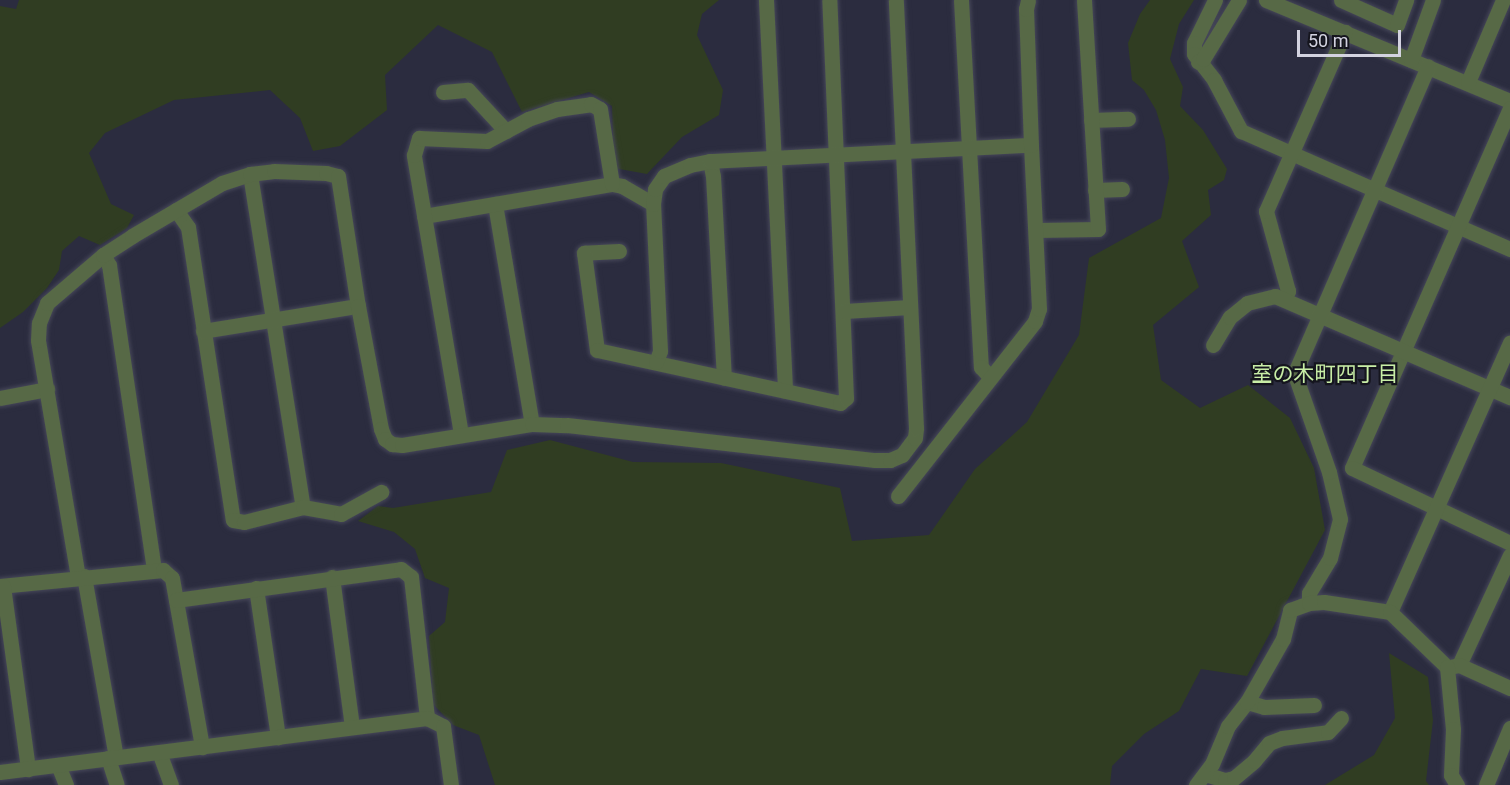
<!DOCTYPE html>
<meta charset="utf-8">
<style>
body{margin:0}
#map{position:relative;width:1510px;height:785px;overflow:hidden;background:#2b2c3f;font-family:Roboto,"Noto Sans JP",sans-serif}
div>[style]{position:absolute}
.green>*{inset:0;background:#303d22}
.roads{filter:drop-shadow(0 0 2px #464759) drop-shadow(0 0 2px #464759)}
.street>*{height:15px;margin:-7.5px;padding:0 7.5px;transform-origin:7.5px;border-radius:7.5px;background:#576946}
span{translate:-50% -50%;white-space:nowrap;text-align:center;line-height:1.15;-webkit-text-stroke:4.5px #15151e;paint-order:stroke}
.neighbourhood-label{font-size:21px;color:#c8eda6}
.scale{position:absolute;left:1297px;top:30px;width:104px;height:27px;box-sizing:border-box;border:3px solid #d3d3e0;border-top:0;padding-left:8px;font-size:18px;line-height:21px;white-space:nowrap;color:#d3d3e0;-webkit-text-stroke:4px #15151e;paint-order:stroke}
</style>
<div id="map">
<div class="green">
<div style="clip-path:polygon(19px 0,719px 0,702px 14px,697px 35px,723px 90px,719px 115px,682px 137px,647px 174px,614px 168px,612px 106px,589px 92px,522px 112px,492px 52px,438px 25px,385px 75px,387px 110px,340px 146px,313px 151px,300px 118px,270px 90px,174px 100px,105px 133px,89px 153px,111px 204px,134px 215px,127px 228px,100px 245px,79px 236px,62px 251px,59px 270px,47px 288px,23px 312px,0 328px,0 6px,16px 9px)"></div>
<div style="clip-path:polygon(1150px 0,1194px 0,1179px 24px,1170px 59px,1183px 87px,1180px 106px,1203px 130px,1227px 169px,1224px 180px,1208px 190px,1211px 215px,1182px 241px,1199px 287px,1153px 325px,1161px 380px,1200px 408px,1248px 385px,1290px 418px,1314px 468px,1325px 530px,1247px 676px,1201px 669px,1179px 711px,1144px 734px,1112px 766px,1110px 785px,495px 785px,479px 735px,453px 725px,433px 704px,429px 636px,445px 622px,449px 588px,425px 578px,415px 549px,394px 532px,358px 521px,378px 506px,393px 508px,491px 492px,507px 450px,550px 440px,633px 462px,721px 463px,840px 488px,852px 541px,929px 535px,975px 469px,1027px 422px,1079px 335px,1089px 258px,1161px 218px,1169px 178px,1165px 140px,1156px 110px,1144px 90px,1132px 80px,1128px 43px,1140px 14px)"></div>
<div style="clip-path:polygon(1389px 653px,1428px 677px,1433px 720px,1426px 781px,1429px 785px,1325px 785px,1374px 755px,1395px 718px)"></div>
</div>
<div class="roads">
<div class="street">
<div style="left:766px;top:0;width:391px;rotate:87.2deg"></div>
<div style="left:961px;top:0;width:368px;rotate:86.9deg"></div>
<div style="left:981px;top:367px;width:13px;rotate:48deg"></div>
<div style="left:1215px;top:0;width:48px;rotate:116deg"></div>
<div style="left:1194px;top:43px;width:11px;rotate:90deg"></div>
<div style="left:1194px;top:54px;width:33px;rotate:52deg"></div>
<div style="left:1214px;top:80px;width:58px;rotate:62.1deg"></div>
<div style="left:1241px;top:131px;width:294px;rotate:23.7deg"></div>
<div style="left:1266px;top:0;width:264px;rotate:22.5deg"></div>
<div style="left:1341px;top:0;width:61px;rotate:24.1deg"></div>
<div style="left:1397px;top:25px;width:27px;rotate:-70deg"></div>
<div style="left:1411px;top:60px;width:64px;rotate:-69.9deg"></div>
<div style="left:1198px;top:62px;width:6px;rotate:-31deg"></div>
<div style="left:1203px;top:59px;width:69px;rotate:-58.6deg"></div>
<div style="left:1468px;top:82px;width:89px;rotate:-66.9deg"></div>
<div style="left:443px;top:92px;width:25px;rotate:-5deg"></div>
<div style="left:468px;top:90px;width:56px;rotate:47.2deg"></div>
<div style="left:1510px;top:108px;width:393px;rotate:113.7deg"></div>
<div style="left:1352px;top:468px;width:175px;rotate:25.4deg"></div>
<div style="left:1091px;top:120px;width:37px;rotate:-2deg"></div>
<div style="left:710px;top:161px;width:15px;rotate:79deg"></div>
<div style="left:713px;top:176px;width:202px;rotate:86.9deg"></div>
<div style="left:250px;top:174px;width:337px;rotate:81deg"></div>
<div style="left:1095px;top:190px;width:27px;rotate:-2deg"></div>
<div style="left:495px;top:204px;width:223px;rotate:80.5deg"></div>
<div style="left:176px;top:210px;width:21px;rotate:55deg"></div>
<div style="left:188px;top:227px;width:296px;rotate:81.3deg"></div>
<div style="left:233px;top:520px;width:11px;rotate:10deg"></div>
<div style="left:244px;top:522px;width:61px;rotate:-14.3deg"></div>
<div style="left:303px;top:507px;width:39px;rotate:10deg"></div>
<div style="left:341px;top:514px;width:46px;rotate:-28.8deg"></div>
<div style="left:424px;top:216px;width:191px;rotate:-9.7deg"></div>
<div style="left:612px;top:184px;width:10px;rotate:11deg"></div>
<div style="left:622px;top:186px;width:36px;rotate:30deg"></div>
<div style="left:1037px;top:230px;width:61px;rotate:-0.9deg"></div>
<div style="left:1098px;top:229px;width:229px;rotate:-93.5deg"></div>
<div style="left:619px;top:251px;width:35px;rotate:177deg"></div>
<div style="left:584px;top:253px;width:98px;rotate:82.4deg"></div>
<div style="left:597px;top:350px;width:249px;rotate:12.3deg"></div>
<div style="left:840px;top:403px;width:8px;rotate:-40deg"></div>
<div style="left:846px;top:398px;width:398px;rotate:-92.4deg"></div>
<div style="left:103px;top:255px;width:12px;rotate:59deg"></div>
<div style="left:109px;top:265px;width:307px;rotate:81.6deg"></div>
<div style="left:1285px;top:298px;width:8px;rotate:-67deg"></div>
<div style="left:1288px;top:291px;width:83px;rotate:-105.4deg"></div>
<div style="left:1266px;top:211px;width:196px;rotate:-66.2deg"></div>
<div style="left:844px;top:311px;width:66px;rotate:-3.5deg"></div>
<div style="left:203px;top:331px;width:157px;rotate:-9.2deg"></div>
<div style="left:1213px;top:345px;width:33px;rotate:-59deg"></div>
<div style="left:1230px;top:317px;width:22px;rotate:-39deg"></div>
<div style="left:1247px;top:303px;width:29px;rotate:-14deg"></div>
<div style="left:1275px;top:296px;width:256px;rotate:23.3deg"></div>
<div style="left:656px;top:362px;width:12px;rotate:-70deg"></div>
<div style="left:660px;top:351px;width:147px;rotate:-92.7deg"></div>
<div style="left:653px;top:204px;width:15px;rotate:-82deg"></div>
<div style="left:655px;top:189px;width:16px;rotate:-55deg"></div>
<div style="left:664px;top:176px;width:28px;rotate:-23deg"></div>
<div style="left:690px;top:165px;width:20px;rotate:-11deg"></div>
<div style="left:710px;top:161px;width:321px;rotate:-2.9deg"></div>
<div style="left:0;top:398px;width:48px;rotate:-10.8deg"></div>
<div style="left:461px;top:434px;width:283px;rotate:-99.6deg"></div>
<div style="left:414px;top:155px;width:18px;rotate:-74deg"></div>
<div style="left:419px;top:138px;width:68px;rotate:2.5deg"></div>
<div style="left:487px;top:141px;width:47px;rotate:-28.2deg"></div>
<div style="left:528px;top:119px;width:31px;rotate:-19deg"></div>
<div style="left:557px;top:109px;width:34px;rotate:-8deg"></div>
<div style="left:591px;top:104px;width:10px;rotate:29deg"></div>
<div style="left:600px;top:109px;width:76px;rotate:80.9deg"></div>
<div style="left:898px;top:496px;width:222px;rotate:-51.9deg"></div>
<div style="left:1035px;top:321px;width:13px;rotate:-72deg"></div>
<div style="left:1039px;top:309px;width:164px;rotate:-92.8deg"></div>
<div style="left:1031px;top:145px;width:136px;rotate:-92.1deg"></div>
<div style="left:1026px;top:9px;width:9px;rotate:-77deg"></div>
<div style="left:84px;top:576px;width:184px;rotate:80deg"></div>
<div style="left:78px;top:577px;width:240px;rotate:-99.6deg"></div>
<div style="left:38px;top:340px;width:17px;rotate:-87deg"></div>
<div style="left:39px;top:323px;width:22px;rotate:-68deg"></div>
<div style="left:47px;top:303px;width:74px;rotate:-40.6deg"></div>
<div style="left:103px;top:255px;width:35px;rotate:-33deg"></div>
<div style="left:132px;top:236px;width:104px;rotate:-30.5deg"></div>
<div style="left:222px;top:183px;width:29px;rotate:-18deg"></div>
<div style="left:250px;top:174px;width:24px;rotate:-7deg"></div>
<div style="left:274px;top:171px;width:52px;rotate:2.2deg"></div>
<div style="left:326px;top:173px;width:12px;rotate:14deg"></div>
<div style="left:338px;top:176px;width:132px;rotate:81.3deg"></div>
<div style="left:358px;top:306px;width:125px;rotate:79.4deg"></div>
<div style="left:381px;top:429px;width:11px;rotate:68deg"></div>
<div style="left:385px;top:439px;width:9px;rotate:36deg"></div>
<div style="left:392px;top:444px;width:10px;rotate:6deg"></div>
<div style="left:402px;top:445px;width:132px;rotate:-9.2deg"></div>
<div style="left:532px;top:424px;width:35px;rotate:2deg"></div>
<div style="left:567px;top:425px;width:310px;rotate:6.5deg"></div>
<div style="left:875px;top:460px;width:15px"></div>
<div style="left:890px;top:460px;width:13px;rotate:-23deg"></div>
<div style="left:902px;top:455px;width:21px;rotate:-53deg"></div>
<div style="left:915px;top:438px;width:10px;rotate:-84deg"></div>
<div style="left:916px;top:428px;width:428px;rotate:-92.7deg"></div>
<div style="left:332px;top:577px;width:151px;rotate:82.4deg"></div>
<div style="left:0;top:586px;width:164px;rotate:-5.6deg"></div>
<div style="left:163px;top:570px;width:12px;rotate:42deg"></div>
<div style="left:172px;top:578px;width:172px;rotate:79.9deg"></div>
<div style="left:3px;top:586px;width:185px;rotate:82.2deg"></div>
<div style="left:256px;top:588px;width:151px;rotate:81.6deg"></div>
<div style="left:176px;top:600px;width:227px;rotate:-7.8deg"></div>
<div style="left:401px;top:569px;width:13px;rotate:39deg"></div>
<div style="left:411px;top:577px;width:142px;rotate:83.5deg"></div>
<div style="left:1309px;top:603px;width:10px;rotate:-90deg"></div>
<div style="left:1309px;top:593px;width:41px;rotate:-59deg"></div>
<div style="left:1330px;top:558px;width:40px;rotate:-75.6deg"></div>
<div style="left:1340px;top:519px;width:48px;rotate:-103.2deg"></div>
<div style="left:1329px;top:472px;width:103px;rotate:-109.3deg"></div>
<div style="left:1295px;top:375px;width:5px;rotate:-79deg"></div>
<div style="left:1296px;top:370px;width:331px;rotate:-66.5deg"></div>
<div style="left:1390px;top:612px;width:295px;rotate:-66deg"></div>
<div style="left:1459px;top:665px;width:121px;rotate:-65.1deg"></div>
<div style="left:1450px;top:667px;width:9px;rotate:-13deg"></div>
<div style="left:1459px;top:665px;width:56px;rotate:24.3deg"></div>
<div style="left:1247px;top:702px;width:18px;rotate:16deg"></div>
<div style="left:1264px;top:707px;width:50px;rotate:-2.3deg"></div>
<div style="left:159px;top:752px;width:35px;rotate:70deg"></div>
<div style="left:108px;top:758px;width:28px;rotate:72deg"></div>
<div style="left:58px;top:765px;width:22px;rotate:68deg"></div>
<div style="left:0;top:772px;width:430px;rotate:-7.2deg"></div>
<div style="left:427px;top:718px;width:18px;rotate:27deg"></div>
<div style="left:443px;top:726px;width:60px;rotate:82.3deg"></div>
<div style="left:1205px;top:774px;width:21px;rotate:17deg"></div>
<div style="left:1225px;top:780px;width:9px;rotate:-13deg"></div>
<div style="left:1234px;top:778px;width:26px;rotate:-40deg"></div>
<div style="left:1254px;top:761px;width:23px;rotate:-50deg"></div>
<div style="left:1269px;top:743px;width:14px;rotate:-21deg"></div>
<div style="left:1282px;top:738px;width:46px;rotate:-7.4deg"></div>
<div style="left:1328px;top:732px;width:19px;rotate:-47deg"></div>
<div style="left:1196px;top:785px;width:26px;rotate:-53deg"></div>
<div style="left:1212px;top:764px;width:41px;rotate:-67.2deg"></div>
<div style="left:1228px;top:726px;width:31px;rotate:-52deg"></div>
<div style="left:1247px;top:702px;width:73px;rotate:-60.3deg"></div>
<div style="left:1283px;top:639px;width:30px;rotate:-76deg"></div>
<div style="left:1290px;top:610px;width:20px;rotate:-20deg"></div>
<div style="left:1309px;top:603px;width:15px;rotate:-4deg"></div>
<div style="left:1324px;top:602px;width:67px;rotate:8.6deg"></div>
<div style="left:1390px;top:612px;width:79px;rotate:44deg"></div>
<div style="left:1447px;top:667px;width:62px;rotate:84.5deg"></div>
<div style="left:1453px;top:729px;width:46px;rotate:92.5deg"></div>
<div style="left:1451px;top:775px;width:12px;rotate:59deg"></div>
<div style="left:1486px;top:785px;width:62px;rotate:-67.2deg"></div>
</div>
</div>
<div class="neighbourhood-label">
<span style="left:1325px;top:374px">室の木町四丁目</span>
</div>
<div class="scale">50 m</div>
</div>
